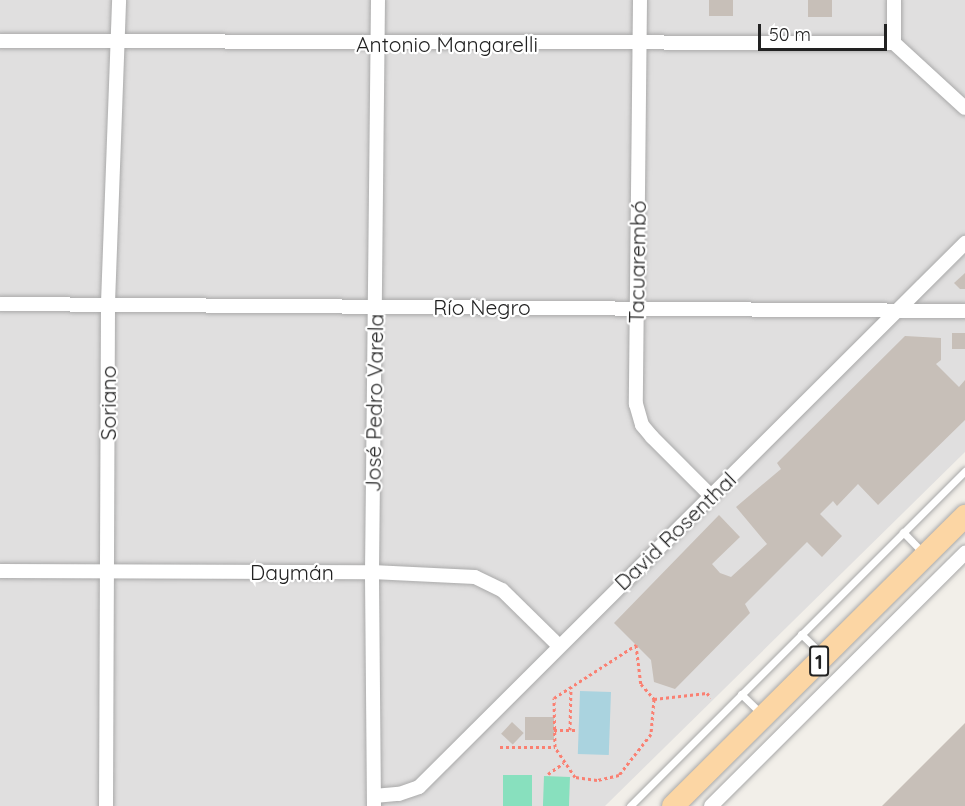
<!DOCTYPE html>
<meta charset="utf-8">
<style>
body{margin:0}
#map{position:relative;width:965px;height:806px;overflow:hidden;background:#f2efe9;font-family:Quicksand,sans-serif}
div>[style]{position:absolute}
.residential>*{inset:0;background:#e0dfdf}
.pitch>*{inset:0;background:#88e0be;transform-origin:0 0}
.water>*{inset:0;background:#aad3df;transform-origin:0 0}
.building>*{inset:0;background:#c7bfb8;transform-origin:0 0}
.path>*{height:3px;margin-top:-1.5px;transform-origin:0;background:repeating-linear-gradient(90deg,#fa8072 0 3px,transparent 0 6px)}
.roads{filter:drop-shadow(0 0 2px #a9a9a9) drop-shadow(0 0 2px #a9a9a9)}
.service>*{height:7px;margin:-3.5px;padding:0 3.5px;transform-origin:3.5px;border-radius:3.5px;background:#fff}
.minor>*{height:14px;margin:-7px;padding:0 7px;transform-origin:7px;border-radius:7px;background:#fff}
.primary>*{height:22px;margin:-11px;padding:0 11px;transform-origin:11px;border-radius:11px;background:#fcd6a4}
span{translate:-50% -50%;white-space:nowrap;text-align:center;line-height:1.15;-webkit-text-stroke:4.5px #fff;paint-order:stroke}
.shield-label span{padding:2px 4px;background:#fff;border:2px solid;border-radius:4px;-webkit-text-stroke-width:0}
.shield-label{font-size:20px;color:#222;font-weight:700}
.street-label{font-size:21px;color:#222}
.scale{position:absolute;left:758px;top:24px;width:129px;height:27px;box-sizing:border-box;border:3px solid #222;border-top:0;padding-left:8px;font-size:18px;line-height:21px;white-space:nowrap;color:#222;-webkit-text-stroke:4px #fff;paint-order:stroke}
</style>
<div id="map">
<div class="residential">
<div style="clip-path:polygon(0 0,965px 0,965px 452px,605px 806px,0 806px)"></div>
</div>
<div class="pitch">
<div style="left:503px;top:775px;width:29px;height:31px"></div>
<div style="left:544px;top:776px;width:26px;height:30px;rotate:2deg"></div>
</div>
<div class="water">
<div style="left:580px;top:691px;width:31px;height:63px;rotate:2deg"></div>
</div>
<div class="building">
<div style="left:709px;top:0;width:24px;height:16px"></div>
<div style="left:808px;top:0;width:24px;height:17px"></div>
<div style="clip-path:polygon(965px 273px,965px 289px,960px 289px,954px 283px)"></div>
<div style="left:952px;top:333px;width:13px;height:16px"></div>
<div style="clip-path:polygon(905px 336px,941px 338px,941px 360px,936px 364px,959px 387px,965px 380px,965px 420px,878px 505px,858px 484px,837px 506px,833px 501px,820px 514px,842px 536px,822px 557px,807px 542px,745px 604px,750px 613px,675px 689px,654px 682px,651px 660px,614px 623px,719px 515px,740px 537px,712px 564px,720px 573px,731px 577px,767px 544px,736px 507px,781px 469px,777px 463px)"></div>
<div style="left:554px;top:717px;width:23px;height:29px;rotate:90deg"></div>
<div style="left:512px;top:722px;width:16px;height:16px;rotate:43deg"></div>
<div style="clip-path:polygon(965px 723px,965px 806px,882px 806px)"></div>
</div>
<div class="path">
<div style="left:654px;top:699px;width:35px;rotate:95deg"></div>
<div style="left:651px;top:734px;width:52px;rotate:128deg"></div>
<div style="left:619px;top:775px;width:23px;rotate:167deg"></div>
<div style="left:597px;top:780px;width:22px;rotate:-172deg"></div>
<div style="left:575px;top:777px;width:36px;rotate:-124deg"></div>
<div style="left:555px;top:747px;width:49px;rotate:-91.2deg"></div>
<div style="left:554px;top:698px;width:98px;rotate:-32.9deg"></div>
<div style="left:636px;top:645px;width:39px;rotate:83deg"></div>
<div style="left:641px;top:684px;width:20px;rotate:49deg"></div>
<div style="left:654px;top:699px;width:53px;rotate:-6.5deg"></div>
<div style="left:707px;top:693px;width:6px;rotate:51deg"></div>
<div style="left:554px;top:730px;width:22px"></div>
<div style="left:570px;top:730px;width:43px;rotate:-88.7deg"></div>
<div style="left:500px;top:747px;width:55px"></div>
<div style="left:548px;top:774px;width:19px;rotate:-35deg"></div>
</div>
<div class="roads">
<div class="service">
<div style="left:903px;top:532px;width:28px;rotate:46deg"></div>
<div style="left:801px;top:634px;width:28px;rotate:44deg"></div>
<div style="left:741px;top:694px;width:28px;rotate:44deg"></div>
<div style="left:630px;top:806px;width:474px;rotate:-45deg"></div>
</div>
<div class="minor">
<div style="left:640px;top:0;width:404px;rotate:90.6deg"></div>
<div style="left:636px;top:404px;width:22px;rotate:74deg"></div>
<div style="left:642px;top:425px;width:16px;rotate:50deg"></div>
<div style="left:652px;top:437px;width:83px;rotate:45deg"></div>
<div style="left:894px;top:0;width:43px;rotate:90deg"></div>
<div style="left:894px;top:43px;width:96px;rotate:42.5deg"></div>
<div style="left:0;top:41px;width:894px;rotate:0.13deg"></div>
<div style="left:0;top:304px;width:965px;rotate:0.42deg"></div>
<div style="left:0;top:571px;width:372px;rotate:0.2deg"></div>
<div style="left:372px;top:572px;width:103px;rotate:2.8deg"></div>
<div style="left:475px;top:577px;width:30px;rotate:26deg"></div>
<div style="left:502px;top:590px;width:78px;rotate:44.5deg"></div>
<div style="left:374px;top:796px;width:25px;rotate:-5deg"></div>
<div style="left:399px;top:794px;width:21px;rotate:-19deg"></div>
<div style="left:419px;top:787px;width:771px;rotate:-44.89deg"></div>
<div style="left:106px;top:806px;width:503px;rotate:-89.77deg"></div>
<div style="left:108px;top:303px;width:303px;rotate:-87.9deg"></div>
<div style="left:374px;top:806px;width:234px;rotate:-90.5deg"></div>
<div style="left:372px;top:572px;width:572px;rotate:-89.4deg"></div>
<div style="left:711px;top:806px;width:359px;rotate:-44.9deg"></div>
</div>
<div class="primary">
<div style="left:673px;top:806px;width:412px;rotate:-44.8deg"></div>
</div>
</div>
<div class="shield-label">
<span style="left:819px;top:661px">1</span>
</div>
<div class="street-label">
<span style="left:447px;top:44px">Antonio Mangarelli</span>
<span style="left:637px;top:262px;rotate:-89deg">Tacuarembó</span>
<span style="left:482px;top:307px">Río Negro</span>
<span style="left:108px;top:403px;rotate:-90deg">Soriano</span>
<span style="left:374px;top:403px;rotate:-89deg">José Pedro Varela</span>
<span style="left:675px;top:531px;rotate:-44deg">David Rosenthal</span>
<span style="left:292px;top:572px">Daymán</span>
</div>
<div class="scale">50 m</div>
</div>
